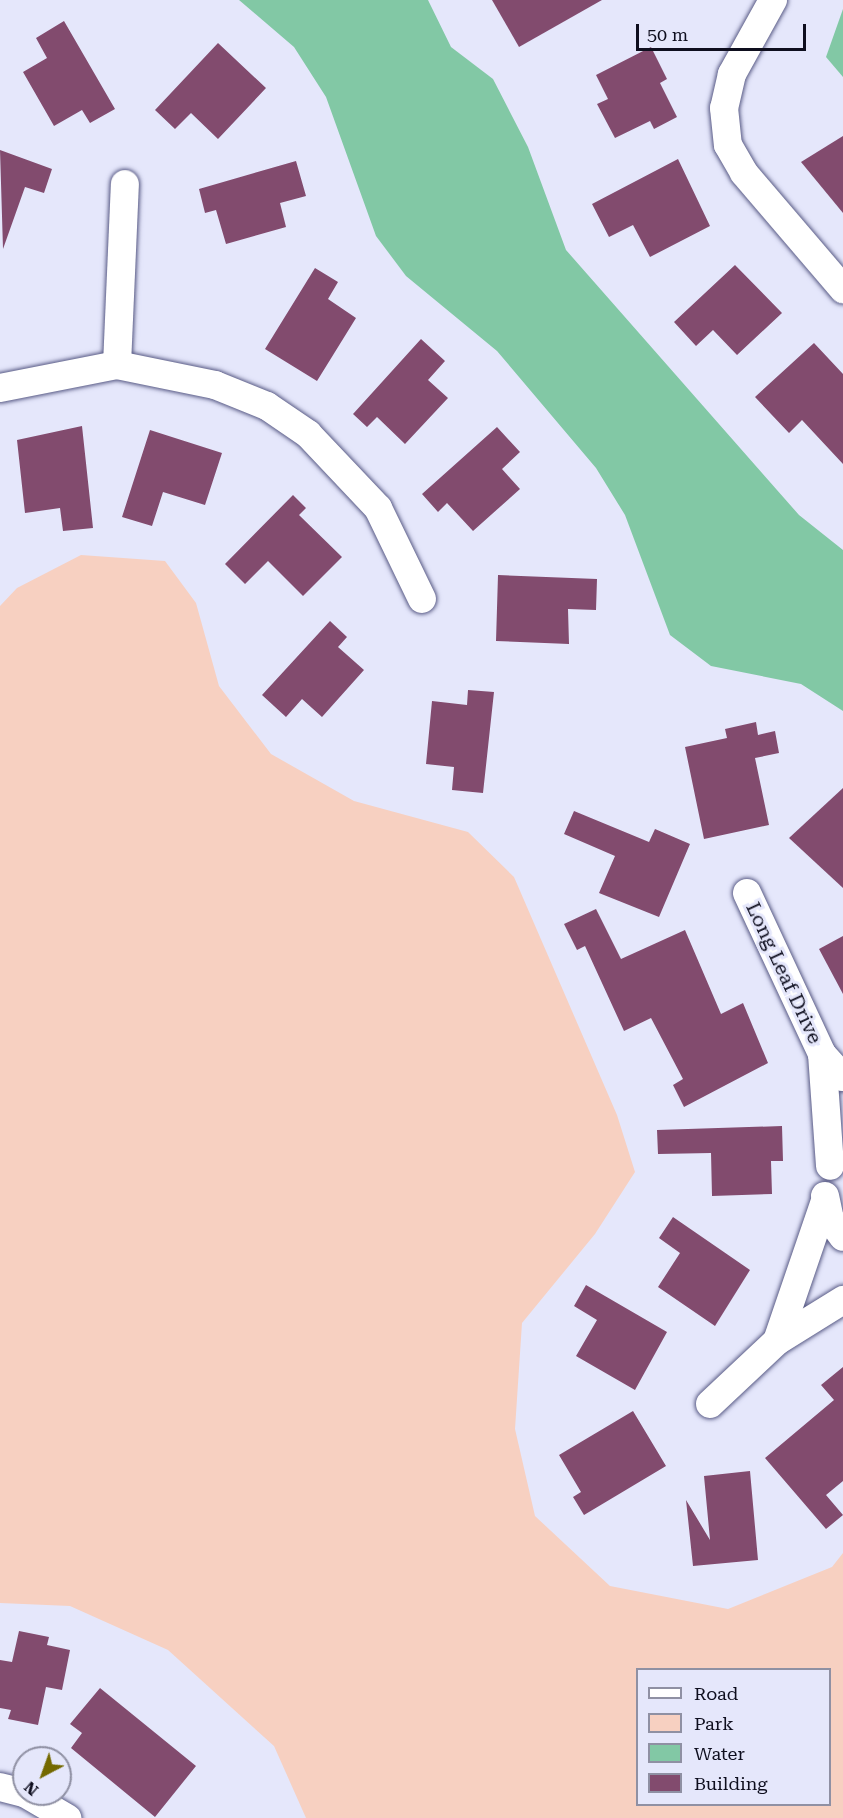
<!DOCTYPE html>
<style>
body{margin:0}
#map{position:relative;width:843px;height:1818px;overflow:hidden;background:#e5e7fb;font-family:"Roboto Serif",serif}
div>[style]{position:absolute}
.green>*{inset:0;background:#f7d0c1}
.water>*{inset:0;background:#82c8a5}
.building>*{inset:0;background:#824b6e}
.roads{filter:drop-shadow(0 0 2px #595b86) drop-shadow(0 0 2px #595b86)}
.minor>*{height:28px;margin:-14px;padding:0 14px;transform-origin:14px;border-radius:14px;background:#fff}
span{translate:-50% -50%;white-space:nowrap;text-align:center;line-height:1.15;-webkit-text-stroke:6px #e5e7fb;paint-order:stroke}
.street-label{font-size:20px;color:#0e0e1e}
.legend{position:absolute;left:636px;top:1668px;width:195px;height:138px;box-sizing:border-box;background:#e5e7fb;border:2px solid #8f90a3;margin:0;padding:8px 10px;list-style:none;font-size:18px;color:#0e0e1e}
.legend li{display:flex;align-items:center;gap:12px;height:30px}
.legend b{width:30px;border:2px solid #8f90a3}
.north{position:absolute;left:12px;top:1746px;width:60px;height:60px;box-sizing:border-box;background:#e5e7fb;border:2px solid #8f90a3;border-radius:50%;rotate:221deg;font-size:16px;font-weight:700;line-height:24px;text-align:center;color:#0e0e1e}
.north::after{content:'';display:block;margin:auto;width:21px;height:27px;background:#746900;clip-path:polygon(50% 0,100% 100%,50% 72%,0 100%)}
.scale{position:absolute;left:636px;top:24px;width:170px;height:27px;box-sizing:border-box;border:3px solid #0e0e1e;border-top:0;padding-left:8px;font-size:18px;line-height:21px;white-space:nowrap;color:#0e0e1e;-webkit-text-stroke:4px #e5e7fb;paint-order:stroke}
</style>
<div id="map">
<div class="green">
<div style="clip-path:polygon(evenodd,81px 555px,165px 561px,196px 603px,219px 686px,271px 754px,354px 801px,468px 832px,514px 877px,617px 1115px,635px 1172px,595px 1234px,522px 1323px,515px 1429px,535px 1516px,610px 1586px,728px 1609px,832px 1567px,843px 1553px,843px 1818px,306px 1818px,274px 1746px,168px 1650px,70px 1606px,0 1603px,0 606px,17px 588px,81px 555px,638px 1670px,830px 1670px,830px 1804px,638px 1804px,638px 1670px)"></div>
</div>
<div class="water">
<div style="clip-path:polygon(239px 0,428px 0,451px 47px,493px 79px,528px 147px,566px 250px,799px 515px,843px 550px,843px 711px,801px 684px,711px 666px,670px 635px,625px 515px,596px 468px,497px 351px,406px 276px,376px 236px,326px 97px,294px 47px)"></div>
<div style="clip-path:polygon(843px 9px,843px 77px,826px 57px)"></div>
</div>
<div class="building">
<div style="clip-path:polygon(492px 0,602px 0,519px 47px)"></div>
<div style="clip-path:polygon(64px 21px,115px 109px,90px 123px,82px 110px,54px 126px,23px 72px,47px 58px,36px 38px)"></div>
<div style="clip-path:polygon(218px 43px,266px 88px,218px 139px,191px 113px,175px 129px,155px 110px)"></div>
<div style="clip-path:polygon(651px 47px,667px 79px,660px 83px,677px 117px,654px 129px,650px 121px,615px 138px,597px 104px,608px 99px,596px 75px)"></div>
<div style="clip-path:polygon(843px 136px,843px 213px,801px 162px)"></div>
<div style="clip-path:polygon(0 150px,52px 169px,44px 193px,25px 187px,3px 249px)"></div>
<div style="clip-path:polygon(678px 159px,710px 226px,650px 257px,633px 225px,609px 237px,592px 204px)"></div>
<div style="clip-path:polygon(296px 161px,306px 196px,280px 203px,286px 227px,226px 244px,216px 210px,205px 213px,199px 189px)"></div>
<div style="clip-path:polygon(735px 265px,782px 313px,737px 355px,713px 330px,696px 346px,674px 322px)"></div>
<div style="clip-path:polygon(315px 268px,338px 282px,328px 299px,356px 318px,317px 381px,265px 349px)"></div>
<div style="clip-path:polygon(421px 339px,445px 361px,428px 380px,448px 398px,405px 444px,377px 417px,367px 427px,353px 414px)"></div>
<div style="clip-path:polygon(814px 343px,843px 374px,843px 464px,802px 420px,789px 433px,755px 397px)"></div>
<div style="clip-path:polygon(82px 426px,93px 528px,63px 531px,60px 508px,25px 513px,17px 440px)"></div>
<div style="clip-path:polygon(497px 427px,520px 452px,502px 469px,520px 489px,473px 531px,447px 503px,438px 512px,422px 494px)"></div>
<div style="clip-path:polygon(150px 430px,222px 453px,205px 505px,163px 492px,152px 526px,122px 517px)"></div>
<div style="clip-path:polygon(293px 495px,306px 508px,299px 515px,342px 557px,303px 596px,268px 561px,245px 584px,225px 564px)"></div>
<div style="clip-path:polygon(498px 575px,597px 579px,596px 610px,568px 609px,569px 644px,496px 641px)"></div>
<div style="clip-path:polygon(330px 621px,347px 637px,338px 647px,364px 670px,322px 717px,302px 699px,286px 717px,262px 695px)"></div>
<div style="clip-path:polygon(468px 690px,494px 692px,483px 793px,452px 790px,454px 767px,426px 764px,432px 701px,467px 705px)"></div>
<div style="clip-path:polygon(756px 722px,758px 735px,775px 731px,779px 753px,755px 758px,769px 825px,704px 839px,685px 747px,727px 738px,725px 729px)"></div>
<div style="clip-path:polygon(843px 788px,843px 888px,789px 838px)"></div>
<div style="clip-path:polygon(574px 811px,649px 842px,655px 829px,690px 844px,659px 917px,599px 893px,615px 856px,564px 834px)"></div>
<div style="clip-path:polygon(596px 909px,621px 959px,685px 930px,721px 1014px,743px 1003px,768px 1063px,684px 1107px,673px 1085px,683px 1079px,651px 1018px,624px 1031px,585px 946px,577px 950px,564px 924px)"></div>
<div style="clip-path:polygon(843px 936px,843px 994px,819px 949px)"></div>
<div style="clip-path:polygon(782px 1126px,783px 1161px,771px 1161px,772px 1194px,712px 1196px,711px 1153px,658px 1154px,657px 1130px)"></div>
<div style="clip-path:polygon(673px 1217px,750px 1270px,715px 1326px,658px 1287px,680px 1253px,659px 1238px)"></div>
<div style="clip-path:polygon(586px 1285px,667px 1332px,635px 1390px,576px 1356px,597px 1320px,574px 1306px)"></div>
<div style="clip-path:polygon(843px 1367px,843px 1481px,826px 1495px,843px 1515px,826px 1529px,765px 1458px,834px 1400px,821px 1385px)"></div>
<div style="clip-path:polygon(633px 1411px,666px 1466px,584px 1515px,573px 1497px,581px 1492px,559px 1455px)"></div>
<div style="clip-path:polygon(750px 1471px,758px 1560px,693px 1566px,686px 1500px,710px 1540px,704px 1476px)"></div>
<div style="clip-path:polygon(19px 1631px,49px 1637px,47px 1645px,70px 1650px,62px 1690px,46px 1687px,38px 1725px,8px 1719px,11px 1710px,0 1708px,0 1660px,12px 1662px)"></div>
<div style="clip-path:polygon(100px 1688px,196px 1766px,155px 1817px,71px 1748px,82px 1733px,70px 1724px)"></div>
</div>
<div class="roads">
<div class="minor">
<div style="left:773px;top:0;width:85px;rotate:119deg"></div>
<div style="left:732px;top:74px;width:35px;rotate:103deg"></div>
<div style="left:724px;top:108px;width:37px;rotate:84deg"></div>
<div style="left:728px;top:145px;width:32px;rotate:60deg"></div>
<div style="left:744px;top:173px;width:153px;rotate:49.5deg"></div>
<div style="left:117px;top:365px;width:181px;rotate:-87.5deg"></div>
<div style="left:0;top:388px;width:119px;rotate:-11.1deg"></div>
<div style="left:117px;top:365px;width:100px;rotate:11.5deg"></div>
<div style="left:215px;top:385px;width:56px;rotate:22deg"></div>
<div style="left:267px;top:406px;width:50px;rotate:34.3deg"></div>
<div style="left:308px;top:434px;width:102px;rotate:46.6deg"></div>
<div style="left:378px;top:508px;width:101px;rotate:64.2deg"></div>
<div style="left:747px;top:893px;width:178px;rotate:65deg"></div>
<div style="left:822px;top:1054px;width:31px;rotate:48deg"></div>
<div style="left:822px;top:1054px;width:112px;rotate:85.9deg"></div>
<div style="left:825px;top:1196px;width:24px;rotate:78deg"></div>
<div style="left:830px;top:1219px;width:22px;rotate:54deg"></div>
<div style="left:777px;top:1341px;width:148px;rotate:-71.1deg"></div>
<div style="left:710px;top:1404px;width:92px;rotate:-43.2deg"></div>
<div style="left:777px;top:1341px;width:78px;rotate:-31.8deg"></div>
<div style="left:0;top:1787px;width:25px;rotate:14deg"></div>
<div style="left:26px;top:1794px;width:48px;rotate:30.3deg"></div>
</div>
</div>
<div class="street-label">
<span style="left:784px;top:973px;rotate:65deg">Long Leaf Drive</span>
</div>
<ul class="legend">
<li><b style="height:8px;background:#fff"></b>Road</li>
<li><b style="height:16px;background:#f7d0c1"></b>Park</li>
<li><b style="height:16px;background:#82c8a5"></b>Water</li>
<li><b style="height:16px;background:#824b6e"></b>Building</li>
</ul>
<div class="north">N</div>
<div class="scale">50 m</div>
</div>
